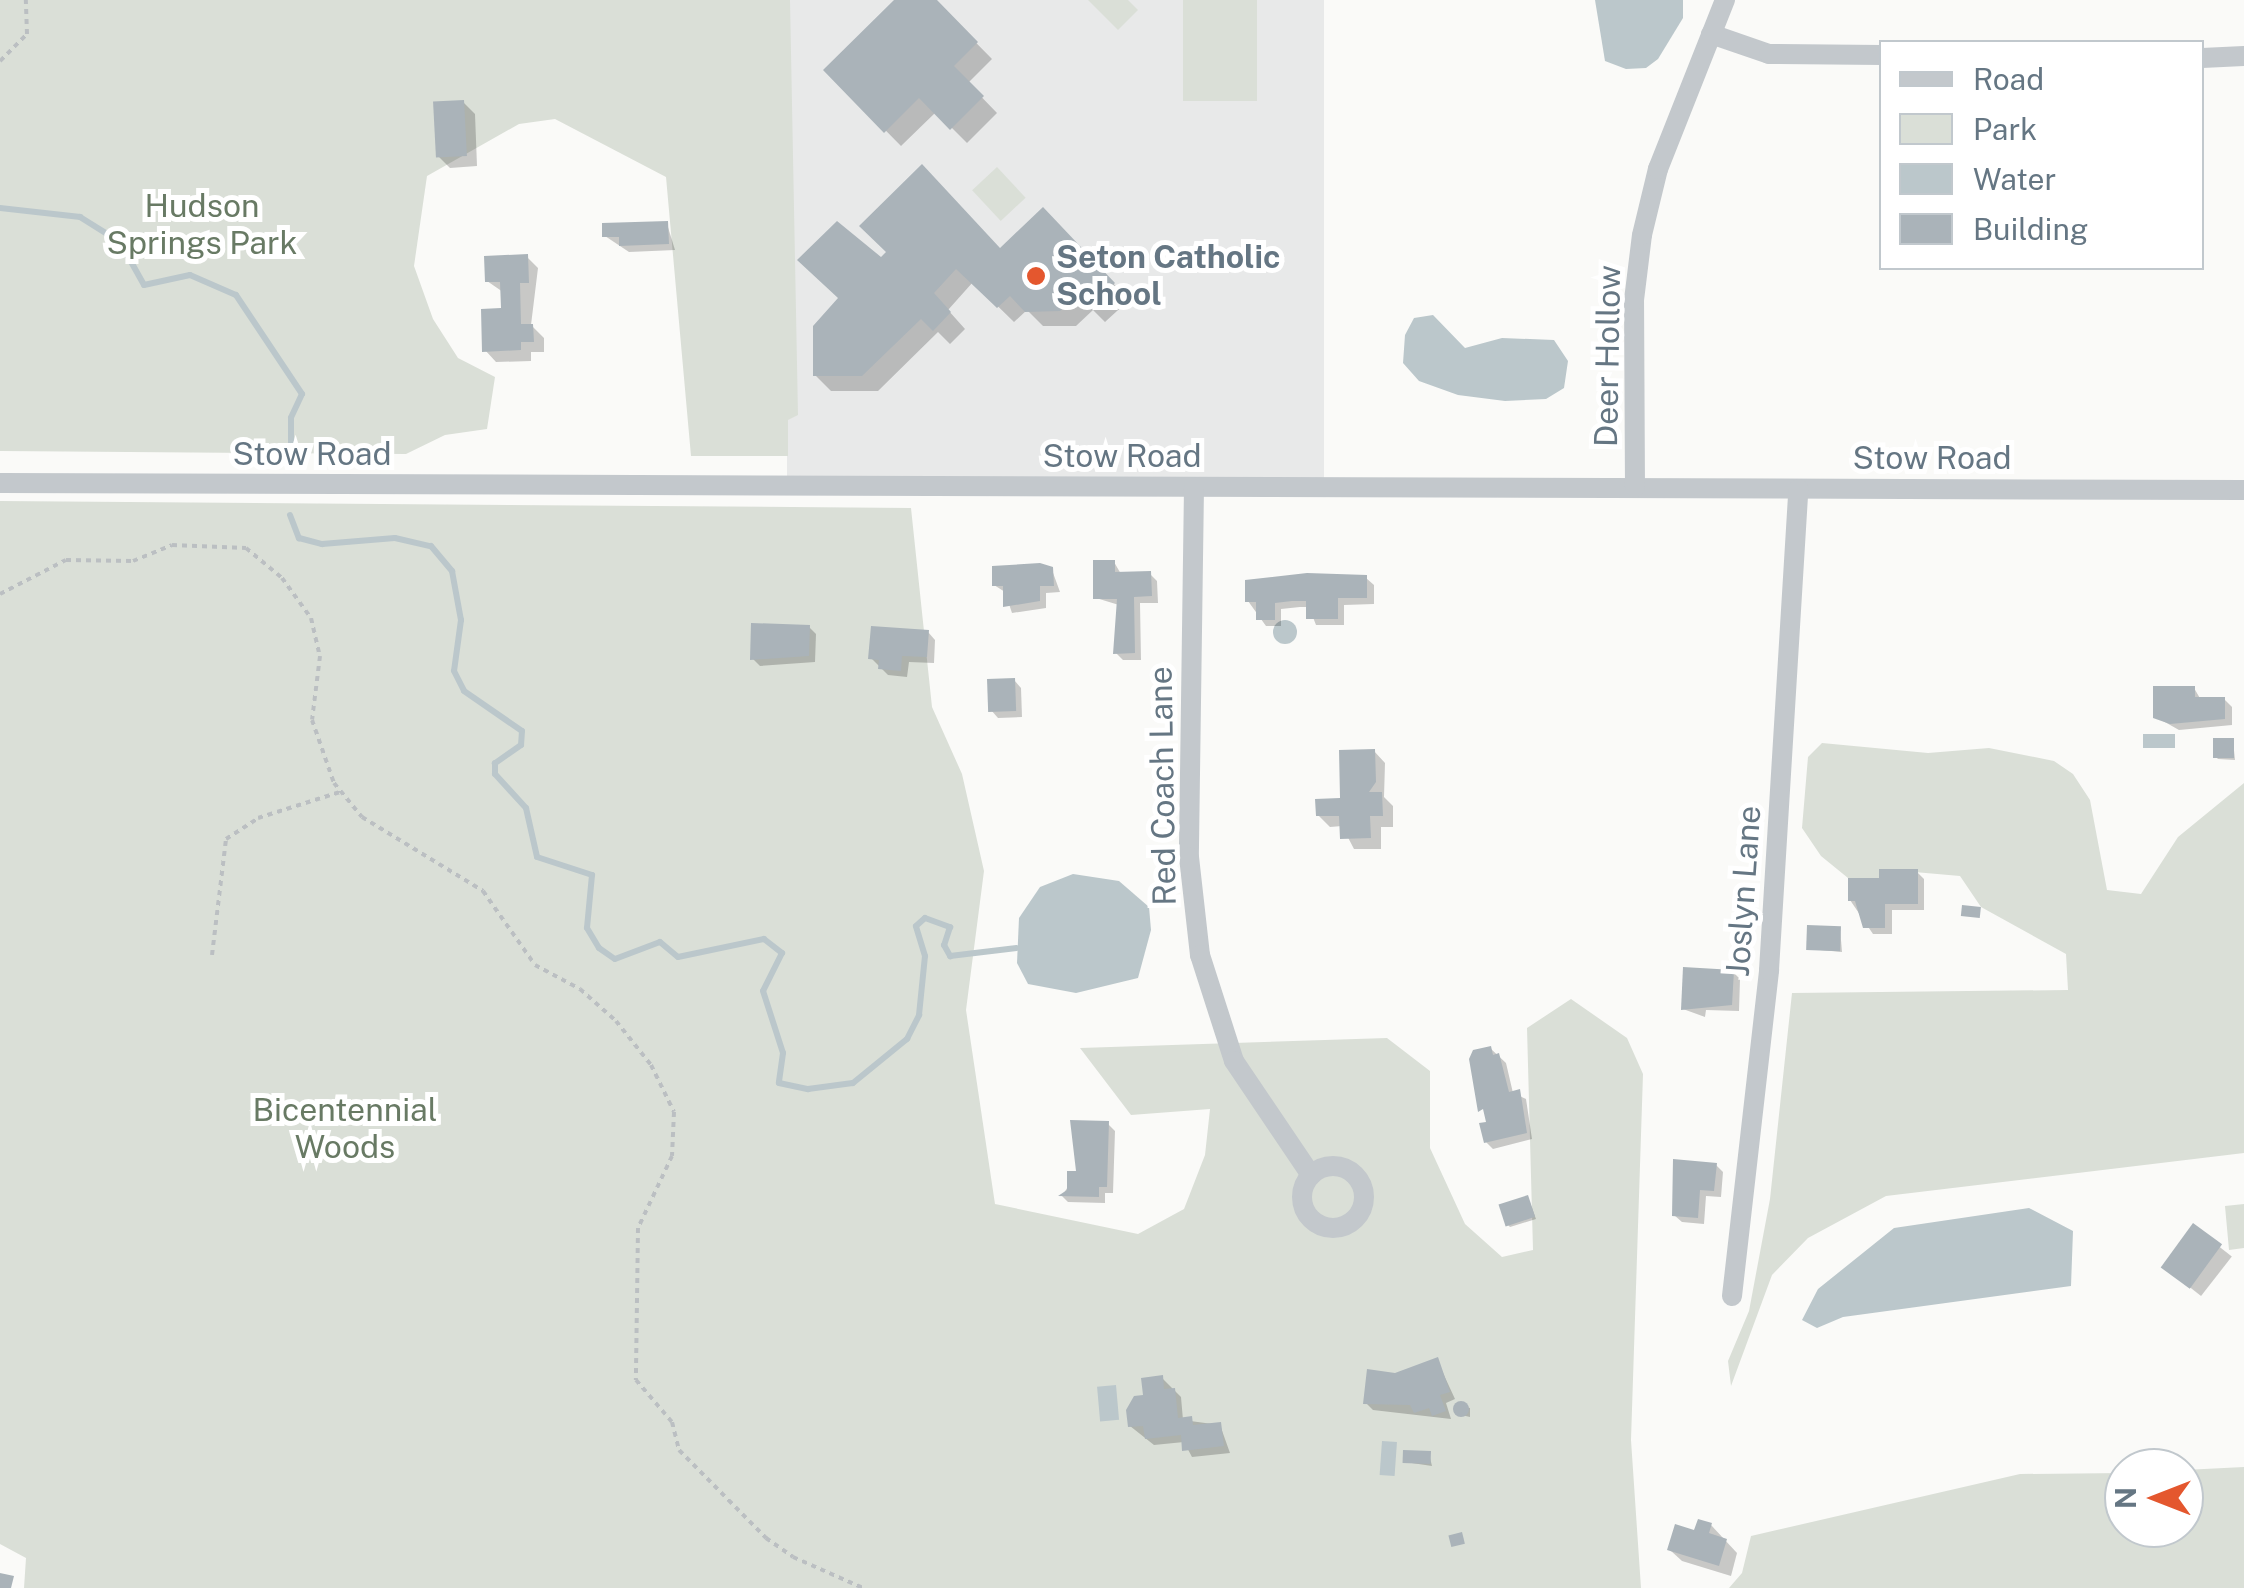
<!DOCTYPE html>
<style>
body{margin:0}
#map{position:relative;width:2244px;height:1588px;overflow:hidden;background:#fafaf8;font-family:"Public Sans",sans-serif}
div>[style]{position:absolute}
.built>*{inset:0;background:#e8e9e9;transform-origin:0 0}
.green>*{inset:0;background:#dadfd7;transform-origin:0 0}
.water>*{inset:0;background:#bbc7cb;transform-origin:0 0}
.round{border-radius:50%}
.shadow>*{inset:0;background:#0003;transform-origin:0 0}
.stream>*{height:6px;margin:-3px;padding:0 3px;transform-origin:3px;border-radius:3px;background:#bbc7cb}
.building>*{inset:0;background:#aab3b9;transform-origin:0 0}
.path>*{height:4px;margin-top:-2px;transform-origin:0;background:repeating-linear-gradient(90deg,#bbbfc2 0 5px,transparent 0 10px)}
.minor>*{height:20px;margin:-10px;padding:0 10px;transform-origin:10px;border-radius:10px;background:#c3c8cc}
.minor>.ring{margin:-10px;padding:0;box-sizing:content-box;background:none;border:20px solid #c3c8cc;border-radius:50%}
.dots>*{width:28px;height:28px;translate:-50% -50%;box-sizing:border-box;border:5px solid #fff;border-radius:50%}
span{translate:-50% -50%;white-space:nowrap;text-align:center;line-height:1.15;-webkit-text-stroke:10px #fff;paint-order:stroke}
.park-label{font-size:32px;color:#687a64}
.poi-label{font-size:32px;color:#657683;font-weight:700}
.left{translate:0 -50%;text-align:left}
.street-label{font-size:32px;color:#657683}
.legend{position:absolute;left:1879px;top:40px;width:325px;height:230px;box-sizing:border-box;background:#fff;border:2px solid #c1c8cd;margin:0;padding:12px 18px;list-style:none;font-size:30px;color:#657683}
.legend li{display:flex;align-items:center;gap:20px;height:50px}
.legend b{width:50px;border:2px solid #c1c8cd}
.north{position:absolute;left:2104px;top:1448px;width:100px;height:100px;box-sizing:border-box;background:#fff;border:2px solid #c1c8cd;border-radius:50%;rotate:270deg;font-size:28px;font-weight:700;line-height:40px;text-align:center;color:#657683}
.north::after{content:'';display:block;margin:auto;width:35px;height:45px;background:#e4572e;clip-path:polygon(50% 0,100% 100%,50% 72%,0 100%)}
</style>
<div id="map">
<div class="built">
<div style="left:787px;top:0;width:537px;height:484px"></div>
</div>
<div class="green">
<div style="clip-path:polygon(0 0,790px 0,798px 415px,788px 420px,788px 456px,691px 456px,666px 177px,555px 119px,519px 124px,427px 176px,414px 266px,433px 319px,458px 358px,495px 377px,487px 429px,445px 435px,406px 454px,0 451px)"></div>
<div style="clip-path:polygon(1088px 0,1128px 0,1138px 10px,1118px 30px)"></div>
<div style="left:1183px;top:0;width:74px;height:101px"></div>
<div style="left:997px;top:167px;width:42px;height:34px;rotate:47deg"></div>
<div style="clip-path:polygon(0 501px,911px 508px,932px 707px,962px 774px,984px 871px,966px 1010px,995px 1204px,1138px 1234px,1184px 1209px,1205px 1155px,1210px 1109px,1131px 1115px,1080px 1048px,1387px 1038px,1430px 1071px,1430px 1148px,1465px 1224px,1502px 1257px,1533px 1250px,1527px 1028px,1571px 999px,1627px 1038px,1643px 1074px,1631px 1440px,1641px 1588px,24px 1588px,26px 1558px,0 1544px)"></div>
<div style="clip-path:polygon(1822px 743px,1928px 753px,1989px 748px,2054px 761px,2073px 774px,2090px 800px,2107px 890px,2141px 894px,2178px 837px,2244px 783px,2244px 1153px,1886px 1196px,1808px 1238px,1772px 1275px,1731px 1386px,1728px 1361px,1749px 1311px,1770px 1199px,1792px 993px,2068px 990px,2066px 954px,1981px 907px,1960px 876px,1880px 869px,1879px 878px,1848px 878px,1821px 856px,1802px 828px,1808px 757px)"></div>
<div style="clip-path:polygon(2244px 1204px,2244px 1248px,2229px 1250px,2225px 1206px)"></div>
<div style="clip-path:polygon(2244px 1467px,2244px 1588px,1729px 1588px,1742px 1573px,1751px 1536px,2020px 1474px,2124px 1473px,2124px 1528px,2184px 1528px,2184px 1470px)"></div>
</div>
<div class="water">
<div style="clip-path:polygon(1595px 0,1683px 0,1683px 18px,1658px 59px,1646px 68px,1626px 69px,1605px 61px)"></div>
<div style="clip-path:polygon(1433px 315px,1465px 348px,1502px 338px,1554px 340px,1568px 361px,1564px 388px,1546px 399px,1505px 401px,1458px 395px,1419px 381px,1403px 363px,1405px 335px,1414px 318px)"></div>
<div class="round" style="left:1273px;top:620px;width:24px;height:24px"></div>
<div style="left:2175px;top:734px;width:14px;height:32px;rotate:90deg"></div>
<div style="clip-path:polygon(1073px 874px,1119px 881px,1149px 907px,1151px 930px,1138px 978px,1076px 993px,1028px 984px,1017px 963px,1019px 918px,1040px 887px)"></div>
<div style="clip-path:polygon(2029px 1208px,2073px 1231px,2071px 1286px,1843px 1317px,1817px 1328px,1802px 1320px,1818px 1289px,1894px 1228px)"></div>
<div style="left:1116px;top:1385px;width:35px;height:19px;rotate:85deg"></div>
<div style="left:1382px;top:1441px;width:15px;height:34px;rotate:4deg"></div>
</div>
<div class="shadow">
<div style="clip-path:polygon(897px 0,934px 0,992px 59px,968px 83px,997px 113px,967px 143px,936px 112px,901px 146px,826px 70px)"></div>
<div style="clip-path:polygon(463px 102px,475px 114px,477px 166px,450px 168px,438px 156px)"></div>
<div style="clip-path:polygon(1043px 210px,1129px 300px,1105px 322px,1093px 310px,1076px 326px,1043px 326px,1027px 310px,1014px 322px,973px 282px,948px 310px,965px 329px,950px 344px,938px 332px,878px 391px,831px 391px,815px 375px,881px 261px,1000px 251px)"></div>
<div style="clip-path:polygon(667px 224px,675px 250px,629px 252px,605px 236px)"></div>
<div style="clip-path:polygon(527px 257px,538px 268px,531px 325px,544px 338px,544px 352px,531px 352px,531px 361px,496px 362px,485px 350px,503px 311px,503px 292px,487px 281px)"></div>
<div style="clip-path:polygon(1114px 562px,1121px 574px,1150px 574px,1157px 581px,1158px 603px,1140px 603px,1141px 660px,1123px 660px,1116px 653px,1119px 605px,1096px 598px)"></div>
<div style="clip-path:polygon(1052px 570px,1060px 592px,1046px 593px,1046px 608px,1012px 613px,1005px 592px,994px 585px)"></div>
<div style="clip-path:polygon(1366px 578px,1374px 585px,1374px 604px,1344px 605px,1344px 625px,1316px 625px,1309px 607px,1300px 607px,1281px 609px,1281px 626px,1266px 626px,1248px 601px)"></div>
<div style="clip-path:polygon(809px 627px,816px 634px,815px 662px,760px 666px,753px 659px)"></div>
<div style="clip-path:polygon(928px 632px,935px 640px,934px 663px,909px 662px,907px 677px,888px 675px,871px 658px)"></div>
<div style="clip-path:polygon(1014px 680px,1021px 688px,1022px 717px,998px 718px,991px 710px)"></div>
<div style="clip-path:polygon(2194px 688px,2201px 700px,2224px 699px,2232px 707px,2232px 725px,2179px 730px,2156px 717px)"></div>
<div style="clip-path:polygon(2233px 741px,2235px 760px,2218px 759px,2215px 756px)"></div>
<div style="clip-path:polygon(1374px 751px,1385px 763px,1384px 797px,1393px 806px,1393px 827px,1381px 827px,1381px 849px,1354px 849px,1342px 826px,1330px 827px,1318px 815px,1343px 801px)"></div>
<div style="clip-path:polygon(1917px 872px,1924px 879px,1924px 910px,1892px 910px,1892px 934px,1873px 934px,1850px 900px,1882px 881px)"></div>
<div style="clip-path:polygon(1840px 928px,1842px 952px,1809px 949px)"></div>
<div style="clip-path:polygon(1733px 972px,1740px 979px,1739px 1011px,1706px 1010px,1705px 1017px,1683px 1009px)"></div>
<div style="clip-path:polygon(1490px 1048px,1506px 1063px,1513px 1093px,1526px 1099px,1532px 1139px,1493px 1149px,1486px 1142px,1489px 1123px,1472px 1059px)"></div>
<div style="clip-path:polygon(1108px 1124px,1115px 1131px,1113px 1193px,1105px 1193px,1105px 1203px,1068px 1202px,1062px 1196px)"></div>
<div style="clip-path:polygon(1716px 1165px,1723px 1172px,1721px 1197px,1706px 1196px,1704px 1224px,1682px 1222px,1674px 1215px)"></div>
<div style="clip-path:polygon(1528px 1197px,1536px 1219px,1510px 1227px,1507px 1224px)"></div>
<div style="left:2194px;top:1227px;width:48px;height:50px;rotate:38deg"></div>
<div style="clip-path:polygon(1437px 1360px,1455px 1399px,1446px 1403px,1451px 1419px,1373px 1410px,1366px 1403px,1395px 1375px)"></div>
<div style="clip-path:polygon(1162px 1378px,1181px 1397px,1183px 1420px,1220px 1425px,1230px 1453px,1192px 1457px,1184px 1442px,1154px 1445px,1130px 1426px)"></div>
<div style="clip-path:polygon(1458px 1405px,1470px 1408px,1470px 1417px,1457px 1414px)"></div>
<div style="clip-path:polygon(1429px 1454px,1432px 1466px,1405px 1462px)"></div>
<div style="clip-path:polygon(1711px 1525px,1737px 1553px,1731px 1576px,1682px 1561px,1670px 1550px)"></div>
</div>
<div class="stream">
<div style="left:0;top:208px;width:81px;rotate:6.4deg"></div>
<div style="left:80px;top:217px;width:47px;rotate:32deg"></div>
<div style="left:120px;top:242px;width:49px;rotate:60.8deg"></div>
<div style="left:144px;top:285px;width:47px;rotate:-12.3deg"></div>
<div style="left:190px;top:275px;width:50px;rotate:23.5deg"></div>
<div style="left:236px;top:295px;width:119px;rotate:56.3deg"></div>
<div style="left:302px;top:394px;width:26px;rotate:115deg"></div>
<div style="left:291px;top:418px;width:41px;rotate:90deg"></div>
<div style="left:290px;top:515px;width:25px;rotate:69deg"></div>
<div style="left:299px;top:538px;width:24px;rotate:15deg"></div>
<div style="left:322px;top:544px;width:73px;rotate:-4.7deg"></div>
<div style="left:395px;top:538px;width:37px;rotate:13deg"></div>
<div style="left:431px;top:546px;width:33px;rotate:50deg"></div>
<div style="left:452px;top:571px;width:50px;rotate:79.6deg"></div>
<div style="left:461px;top:620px;width:51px;rotate:97.8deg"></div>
<div style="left:454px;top:671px;width:22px;rotate:63deg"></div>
<div style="left:464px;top:691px;width:70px;rotate:34.6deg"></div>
<div style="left:522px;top:731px;width:14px;rotate:94deg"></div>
<div style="left:521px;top:745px;width:32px;rotate:145deg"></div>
<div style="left:495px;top:763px;width:11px;rotate:90deg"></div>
<div style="left:495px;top:774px;width:46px;rotate:47.6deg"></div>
<div style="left:526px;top:808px;width:50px;rotate:77.3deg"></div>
<div style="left:537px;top:857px;width:58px;rotate:18.1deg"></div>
<div style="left:592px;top:875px;width:53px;rotate:95.4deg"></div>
<div style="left:587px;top:928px;width:23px;rotate:59deg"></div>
<div style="left:599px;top:948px;width:19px;rotate:35deg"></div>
<div style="left:615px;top:959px;width:48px;rotate:-20.7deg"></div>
<div style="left:660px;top:942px;width:23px;rotate:40deg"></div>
<div style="left:678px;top:957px;width:88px;rotate:-11.8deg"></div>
<div style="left:764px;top:939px;width:23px;rotate:38deg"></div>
<div style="left:782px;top:953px;width:42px;rotate:116.6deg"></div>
<div style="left:763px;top:991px;width:65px;rotate:72.1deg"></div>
<div style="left:783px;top:1053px;width:30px;rotate:98deg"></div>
<div style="left:779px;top:1083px;width:30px;rotate:12deg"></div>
<div style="left:808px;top:1089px;width:45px;rotate:-7.6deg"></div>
<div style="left:853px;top:1083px;width:70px;rotate:-39.2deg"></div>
<div style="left:907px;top:1039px;width:27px;rotate:-63deg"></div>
<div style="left:919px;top:1015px;width:59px;rotate:-84.2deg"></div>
<div style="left:925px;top:956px;width:31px;rotate:-107deg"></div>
<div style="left:916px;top:926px;width:12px;rotate:-42deg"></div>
<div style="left:925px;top:918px;width:27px;rotate:20deg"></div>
<div style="left:950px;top:927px;width:19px;rotate:108deg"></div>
<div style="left:944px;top:945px;width:13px;rotate:61deg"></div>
<div style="left:950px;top:956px;width:67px;rotate:-6.8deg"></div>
</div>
<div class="building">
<div style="clip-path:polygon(894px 0,937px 0,978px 42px,954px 66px,984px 96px,950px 130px,919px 98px,884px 133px,823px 70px)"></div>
<div style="left:464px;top:100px;width:56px;height:31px;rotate:87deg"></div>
<div style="clip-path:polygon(922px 164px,1000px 248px,1043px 207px,1115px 283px,1088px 309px,1076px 296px,1060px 311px,1025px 312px,1010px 296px,997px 308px,956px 269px,934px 293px,951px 312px,933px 331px,921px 319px,862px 376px,813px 376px,813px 326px,838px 298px,797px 260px,837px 221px,881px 257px,886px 252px,859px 226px)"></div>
<div style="clip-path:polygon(668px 221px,669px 244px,619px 246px,619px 237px,602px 237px,602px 223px)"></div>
<div style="clip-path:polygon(528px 254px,529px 283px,520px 283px,521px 324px,533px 324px,534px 342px,521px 342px,521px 350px,482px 352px,481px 309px,501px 308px,500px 282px,485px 282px,484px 256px)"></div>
<div style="clip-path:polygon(1093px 560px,1115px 560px,1115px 572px,1151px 571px,1152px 596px,1134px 597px,1135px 653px,1113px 654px,1117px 599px,1093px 599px)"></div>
<div style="clip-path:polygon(1040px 563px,1053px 567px,1054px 586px,1040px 586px,1040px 601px,1003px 607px,1003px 586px,992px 586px,992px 566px)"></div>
<div style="clip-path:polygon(1307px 573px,1367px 575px,1367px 598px,1338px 598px,1338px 619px,1306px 619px,1306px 601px,1292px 601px,1275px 603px,1275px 620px,1256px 620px,1256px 602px,1245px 602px,1245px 580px)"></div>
<div style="clip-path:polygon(751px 623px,810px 625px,809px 656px,750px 660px)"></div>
<div style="clip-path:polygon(871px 626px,929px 630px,927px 657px,902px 656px,901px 671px,878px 669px,879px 660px,868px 659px)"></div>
<div style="left:1015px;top:678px;width:33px;height:28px;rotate:88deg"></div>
<div style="clip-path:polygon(2153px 686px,2195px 686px,2195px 697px,2225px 697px,2225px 719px,2170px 724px,2153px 718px)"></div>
<div style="left:2213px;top:738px;width:21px;height:20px"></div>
<div style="clip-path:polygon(1375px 749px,1376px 782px,1369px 792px,1382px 792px,1383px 816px,1370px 816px,1371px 838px,1340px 839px,1339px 816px,1316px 816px,1315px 799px,1340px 798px,1339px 750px)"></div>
<div style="clip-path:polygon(1879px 869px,1918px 869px,1918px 904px,1885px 904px,1885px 928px,1863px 928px,1855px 901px,1848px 901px,1848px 878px,1879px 878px)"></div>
<div style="left:1962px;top:905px;width:19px;height:11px;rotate:6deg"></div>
<div style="left:1807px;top:925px;width:34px;height:25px;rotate:2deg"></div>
<div style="clip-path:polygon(1683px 967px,1734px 970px,1732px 1005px,1681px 1010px)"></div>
<div style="clip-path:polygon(1491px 1046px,1493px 1055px,1499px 1053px,1509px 1092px,1520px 1089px,1527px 1133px,1484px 1143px,1479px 1123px,1486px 1122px,1483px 1109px,1478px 1112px,1469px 1059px,1473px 1050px)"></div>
<div style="clip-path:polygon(1070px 1120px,1109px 1121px,1107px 1187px,1099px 1187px,1099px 1197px,1058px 1196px,1067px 1190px,1067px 1171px,1076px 1171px)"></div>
<div style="clip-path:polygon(1673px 1159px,1717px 1163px,1714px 1191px,1700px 1190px,1698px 1218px,1672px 1216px)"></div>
<div style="left:1528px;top:1195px;width:23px;height:31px;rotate:72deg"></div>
<div style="left:2193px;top:1223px;width:36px;height:55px;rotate:36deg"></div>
<div style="clip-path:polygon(1438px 1357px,1450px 1392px,1440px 1395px,1446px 1411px,1432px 1416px,1429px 1408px,1414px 1413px,1410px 1405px,1363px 1404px,1367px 1369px,1395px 1373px)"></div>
<div style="clip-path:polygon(1163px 1375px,1164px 1389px,1175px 1388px,1178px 1418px,1192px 1416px,1193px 1425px,1221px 1422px,1224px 1446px,1182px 1451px,1181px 1435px,1145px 1439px,1143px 1426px,1128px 1427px,1126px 1410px,1134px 1396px,1143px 1395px,1141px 1378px)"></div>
<div class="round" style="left:1453px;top:1401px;width:16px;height:16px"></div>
<div style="left:1403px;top:1450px;width:28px;height:13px;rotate:2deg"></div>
<div style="clip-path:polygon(1698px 1519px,1712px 1523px,1709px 1533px,1727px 1539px,1719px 1566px,1667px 1550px,1675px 1524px,1694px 1530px)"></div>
<div style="left:1462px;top:1532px;width:12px;height:14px;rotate:76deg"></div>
<div style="clip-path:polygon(0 1573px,14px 1576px,11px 1588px,0 1588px)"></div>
</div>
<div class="path">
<div style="left:0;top:61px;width:38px;rotate:-45deg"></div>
<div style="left:27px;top:34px;width:34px;rotate:-92deg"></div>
<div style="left:0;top:594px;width:74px;rotate:-27.3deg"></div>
<div style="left:66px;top:560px;width:67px;rotate:0.9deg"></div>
<div style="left:133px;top:561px;width:42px;rotate:-22.3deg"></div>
<div style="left:172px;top:545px;width:74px;rotate:2.3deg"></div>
<div style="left:246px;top:548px;width:47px;rotate:39.8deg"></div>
<div style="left:282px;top:578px;width:49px;rotate:54.1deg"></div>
<div style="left:311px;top:618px;width:39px;rotate:77deg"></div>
<div style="left:320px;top:656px;width:64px;rotate:97.1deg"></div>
<div style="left:312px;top:720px;width:67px;rotate:70.8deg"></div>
<div style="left:334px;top:783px;width:44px;rotate:50.5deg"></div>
<div style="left:362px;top:817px;width:142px;rotate:31.4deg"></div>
<div style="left:483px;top:891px;width:90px;rotate:54.9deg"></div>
<div style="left:535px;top:965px;width:51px;rotate:28.1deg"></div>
<div style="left:580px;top:989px;width:48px;rotate:41.6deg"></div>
<div style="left:616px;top:1021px;width:56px;rotate:51.5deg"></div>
<div style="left:651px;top:1065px;width:52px;rotate:63.9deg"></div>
<div style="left:674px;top:1112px;width:44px;rotate:92.6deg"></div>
<div style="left:672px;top:1156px;width:80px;rotate:115.3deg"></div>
<div style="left:638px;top:1228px;width:152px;rotate:90.8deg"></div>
<div style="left:636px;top:1380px;width:55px;rotate:49.4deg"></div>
<div style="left:672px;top:1422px;width:29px;rotate:76deg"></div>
<div style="left:679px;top:1450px;width:124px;rotate:45.3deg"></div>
<div style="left:766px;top:1538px;width:33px;rotate:35deg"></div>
<div style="left:793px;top:1557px;width:77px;rotate:23.9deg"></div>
<div style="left:212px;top:955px;width:117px;rotate:-83.1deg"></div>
<div style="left:226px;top:839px;width:38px;rotate:-33deg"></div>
<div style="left:258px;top:818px;width:86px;rotate:-17.6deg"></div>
</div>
<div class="minor">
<div style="left:1711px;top:34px;width:61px;rotate:19deg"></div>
<div style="left:1769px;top:54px;width:113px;rotate:0.5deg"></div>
<div style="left:2202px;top:58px;width:42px;rotate:-2.7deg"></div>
<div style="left:0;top:483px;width:2244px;rotate:0.18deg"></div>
<div style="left:1194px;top:487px;width:370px;rotate:90.8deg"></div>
<div style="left:1189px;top:857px;width:99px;rotate:83.6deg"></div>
<div style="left:1200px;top:955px;width:111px;rotate:72.2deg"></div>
<div style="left:1234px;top:1061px;width:138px;rotate:56deg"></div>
<div style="left:1635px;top:487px;width:187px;rotate:-90.3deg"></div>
<div style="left:1634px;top:300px;width:65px;rotate:-83deg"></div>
<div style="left:1642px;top:235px;width:68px;rotate:-76.4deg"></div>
<div style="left:1658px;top:169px;width:182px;rotate:-68.4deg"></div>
<div class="ring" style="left:1302px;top:1166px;width:42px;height:42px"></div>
<div style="left:1732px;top:1296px;width:328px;rotate:-83.5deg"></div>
<div style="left:1769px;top:970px;width:482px;rotate:-86.5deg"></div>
</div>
<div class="dots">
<div style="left:1036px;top:276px;background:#e4572e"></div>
</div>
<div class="park-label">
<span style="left:202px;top:225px">Hudson<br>Springs Park</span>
<span style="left:345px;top:1129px">Bicentennial<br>Woods</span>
</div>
<div class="poi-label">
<span class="left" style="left:1056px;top:276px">Seton Catholic<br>School</span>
</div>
<div class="street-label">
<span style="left:1608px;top:356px;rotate:-89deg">Deer Hollow</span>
<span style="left:312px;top:454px">Stow Road</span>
<span style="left:1122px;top:456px">Stow Road</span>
<span style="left:1932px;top:458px">Stow Road</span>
<span style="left:1163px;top:786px;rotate:-91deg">Red Coach Lane</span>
<span style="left:1744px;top:891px;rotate:-86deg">Joslyn Lane</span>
</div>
<ul class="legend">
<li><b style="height:12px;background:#c3c8cc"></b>Road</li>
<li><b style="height:28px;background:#dadfd7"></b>Park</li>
<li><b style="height:28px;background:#bbc7cb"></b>Water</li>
<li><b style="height:28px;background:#aab3b9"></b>Building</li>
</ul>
<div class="north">N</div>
</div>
